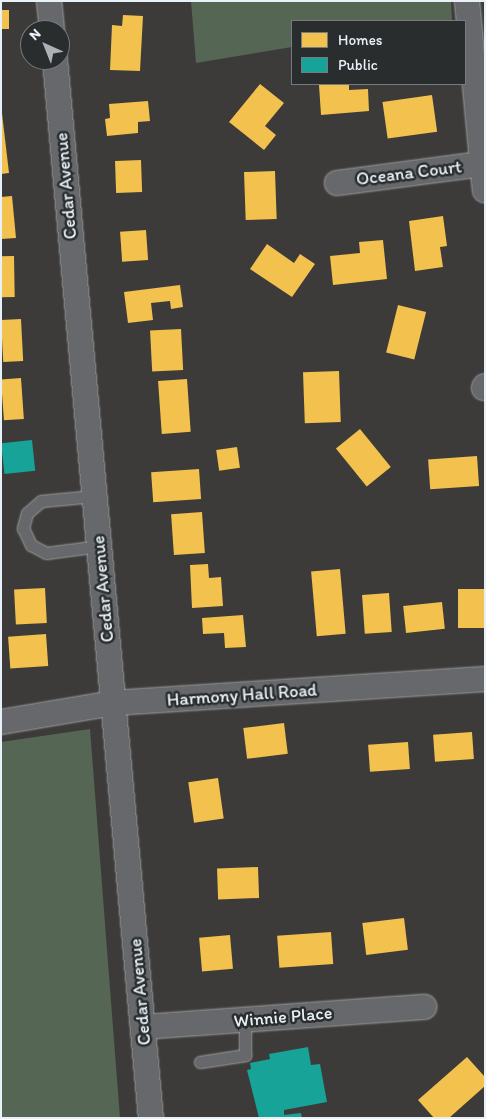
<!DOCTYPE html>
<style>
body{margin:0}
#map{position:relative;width:486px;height:1119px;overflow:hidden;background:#3c3b39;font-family:Itim,sans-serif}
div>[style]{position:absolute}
.green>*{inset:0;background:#556654}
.homes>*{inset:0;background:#f2c14e;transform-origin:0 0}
.public>*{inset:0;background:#17a398;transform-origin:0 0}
.roads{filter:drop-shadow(0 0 1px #9d9f9f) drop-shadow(0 0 1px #9d9f9f)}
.service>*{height:11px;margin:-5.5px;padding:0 5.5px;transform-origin:5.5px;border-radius:5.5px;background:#66686b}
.minor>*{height:24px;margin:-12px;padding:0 12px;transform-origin:12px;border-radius:12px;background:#66686b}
span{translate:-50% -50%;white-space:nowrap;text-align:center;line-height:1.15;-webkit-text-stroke:5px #2a2d2e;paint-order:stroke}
.street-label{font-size:18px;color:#e8f1f8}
.frame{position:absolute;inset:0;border:2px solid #e8f1f8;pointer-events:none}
.legend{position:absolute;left:291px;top:20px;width:175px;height:65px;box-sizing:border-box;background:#2a2d2e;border:1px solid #767b7f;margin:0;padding:6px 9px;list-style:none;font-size:15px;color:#e8f1f8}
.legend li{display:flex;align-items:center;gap:10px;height:25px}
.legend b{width:25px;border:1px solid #767b7f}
.north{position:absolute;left:20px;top:20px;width:50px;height:50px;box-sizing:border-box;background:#2a2d2e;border:1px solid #767b7f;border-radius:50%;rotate:316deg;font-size:14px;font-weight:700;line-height:20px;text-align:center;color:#e8f1f8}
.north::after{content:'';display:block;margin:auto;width:18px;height:22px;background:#acb1b5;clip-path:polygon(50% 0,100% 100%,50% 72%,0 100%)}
</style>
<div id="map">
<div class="green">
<div style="clip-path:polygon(191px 1px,451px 1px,452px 20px,292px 21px,292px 47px,196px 63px)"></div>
<div style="clip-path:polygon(90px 729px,120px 1118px,1px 1118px,1px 742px)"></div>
</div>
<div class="homes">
<div style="left:1px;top:10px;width:8px;height:19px"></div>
<div style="clip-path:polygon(123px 15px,143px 16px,140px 71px,110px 70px,112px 25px,122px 26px)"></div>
<div style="clip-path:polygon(260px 84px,284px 103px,265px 126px,276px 135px,264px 150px,229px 122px)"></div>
<div style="clip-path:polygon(349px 84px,349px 90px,368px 89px,369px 111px,321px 115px,319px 85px)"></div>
<div style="left:432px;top:95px;width:37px;height:50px;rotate:82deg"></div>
<div style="clip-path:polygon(148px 101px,150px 121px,138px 122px,138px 133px,107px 136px,105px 119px,110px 118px,109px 104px)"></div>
<div style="clip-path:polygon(1px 105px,9px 173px,1px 174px)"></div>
<div style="left:141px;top:160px;width:32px;height:26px;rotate:88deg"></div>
<div style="left:275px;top:171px;width:48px;height:31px;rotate:88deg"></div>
<div style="clip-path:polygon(12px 196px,16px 238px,1px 239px,1px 197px)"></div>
<div style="clip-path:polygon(443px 216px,447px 246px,440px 247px,443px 267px,415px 271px,409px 221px)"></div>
<div style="left:146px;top:230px;width:30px;height:26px;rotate:86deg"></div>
<div style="clip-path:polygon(383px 240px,387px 279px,333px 285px,330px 256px,360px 253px,359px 242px)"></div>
<div style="clip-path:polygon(267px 244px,294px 263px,300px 254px,315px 264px,292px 297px,250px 269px)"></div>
<div style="left:14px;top:256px;width:41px;height:13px;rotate:89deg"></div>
<div style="clip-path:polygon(180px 285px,183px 307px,171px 309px,170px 301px,151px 303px,153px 320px,128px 323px,124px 292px)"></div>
<div style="left:398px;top:305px;width:29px;height:49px;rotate:14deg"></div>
<div style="left:21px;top:319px;width:42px;height:20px;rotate:87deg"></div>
<div style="left:181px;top:329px;width:41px;height:31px;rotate:87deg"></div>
<div style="left:339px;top:371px;width:51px;height:36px;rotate:88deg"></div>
<div style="left:21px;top:378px;width:41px;height:20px;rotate:86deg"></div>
<div style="left:187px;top:379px;width:53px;height:29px;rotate:86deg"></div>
<div style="left:360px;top:429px;width:49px;height:31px;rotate:51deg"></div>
<div style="left:237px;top:447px;width:21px;height:21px;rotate:82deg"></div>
<div style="left:477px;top:456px;width:30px;height:49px;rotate:86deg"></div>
<div style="left:199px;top:469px;width:30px;height:48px;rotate:86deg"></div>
<div style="left:202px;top:512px;width:41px;height:31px;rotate:86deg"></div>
<div style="clip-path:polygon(208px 564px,209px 578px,221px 577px,223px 606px,192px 608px,190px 565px)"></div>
<div style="left:340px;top:569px;width:65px;height:29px;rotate:85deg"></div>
<div style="left:45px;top:588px;width:35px;height:31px;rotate:87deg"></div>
<div style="left:485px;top:589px;width:39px;height:27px;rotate:90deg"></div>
<div style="left:389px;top:593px;width:39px;height:27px;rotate:86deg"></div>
<div style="left:442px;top:602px;width:27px;height:39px;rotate:84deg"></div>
<div style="clip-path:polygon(243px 615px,246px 647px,225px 648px,224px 633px,203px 634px,202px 618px)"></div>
<div style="left:46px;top:634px;width:32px;height:38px;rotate:86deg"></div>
<div style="left:284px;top:723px;width:31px;height:41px;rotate:83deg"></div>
<div style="left:472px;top:732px;width:27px;height:39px;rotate:86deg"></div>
<div style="left:408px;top:742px;width:27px;height:40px;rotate:86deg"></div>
<div style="left:218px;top:778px;width:41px;height:30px;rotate:82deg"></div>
<div style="left:258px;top:867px;width:31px;height:41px;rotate:88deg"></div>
<div style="left:404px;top:918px;width:32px;height:42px;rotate:83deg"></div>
<div style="left:331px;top:932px;width:32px;height:54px;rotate:86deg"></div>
<div style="left:230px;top:935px;width:34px;height:31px;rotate:85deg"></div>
<div style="clip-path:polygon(467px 1057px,485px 1077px,485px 1086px,449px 1118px,434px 1118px,418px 1100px)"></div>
</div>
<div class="public">
<div style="left:32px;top:440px;width:31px;height:31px;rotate:84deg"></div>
<div style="clip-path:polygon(308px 1047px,311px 1065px,320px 1064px,327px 1102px,284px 1110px,284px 1115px,301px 1113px,302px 1118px,259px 1118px,247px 1070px,251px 1069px,250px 1063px,270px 1059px,269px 1054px)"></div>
</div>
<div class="roads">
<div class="service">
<div style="left:94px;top:496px;width:53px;rotate:174.6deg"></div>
<div style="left:41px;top:501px;width:18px;rotate:139deg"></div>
<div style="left:27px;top:513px;width:16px;rotate:105deg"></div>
<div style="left:23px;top:528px;width:19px;rotate:65deg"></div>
<div style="left:31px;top:545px;width:17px;rotate:28deg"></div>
<div style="left:46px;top:553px;width:53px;rotate:-7.5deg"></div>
<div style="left:200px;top:1062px;width:46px;rotate:-8.8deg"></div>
<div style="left:245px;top:1055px;width:35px;rotate:-90deg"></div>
</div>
<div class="minor">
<div style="left:49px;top:1px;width:29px;rotate:84deg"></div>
<div style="left:467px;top:1px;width:190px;rotate:84.6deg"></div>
<div style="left:55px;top:60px;width:1062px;rotate:84.82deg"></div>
<div style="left:337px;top:183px;width:145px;rotate:-7.5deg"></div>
<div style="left:484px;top:388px;width:2px;rotate:-63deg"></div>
<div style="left:1px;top:722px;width:114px;rotate:-9.6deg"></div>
<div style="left:113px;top:703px;width:373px;rotate:-3.7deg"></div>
<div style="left:143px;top:1027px;width:282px;rotate:-4.1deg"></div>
</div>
</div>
<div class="street-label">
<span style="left:409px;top:173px;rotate:-7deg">Oceana Court</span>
<span style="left:66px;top:186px;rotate:-95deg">Cedar Avenue</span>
<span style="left:103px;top:589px;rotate:-95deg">Cedar Avenue</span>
<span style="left:242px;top:695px;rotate:-4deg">Harmony Hall Road</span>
<span style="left:140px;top:992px;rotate:-95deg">Cedar Avenue</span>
<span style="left:283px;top:1017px;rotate:-5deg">Winnie Place</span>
</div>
<div class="frame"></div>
<ul class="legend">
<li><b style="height:14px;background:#f2c14e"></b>Homes</li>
<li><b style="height:14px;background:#17a398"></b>Public</li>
</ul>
<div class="north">N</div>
</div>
